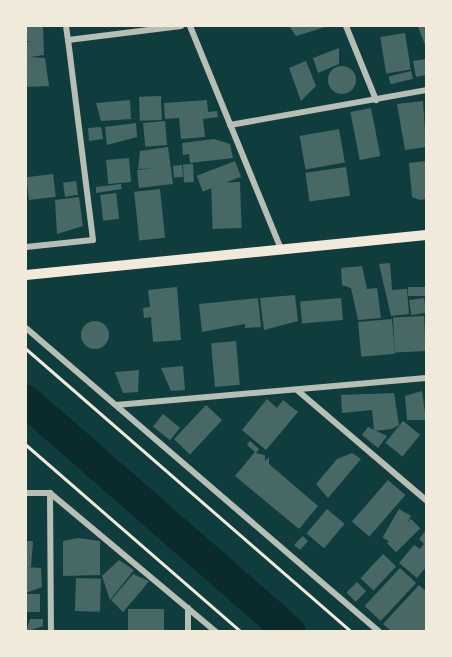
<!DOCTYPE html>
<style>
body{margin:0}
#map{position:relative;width:452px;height:657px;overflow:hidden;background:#0f3d3e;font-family:Quicksand,sans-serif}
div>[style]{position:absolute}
.river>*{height:32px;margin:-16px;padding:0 16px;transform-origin:16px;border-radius:16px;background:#0a2a2b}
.building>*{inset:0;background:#486865;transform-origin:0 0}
.round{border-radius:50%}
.path>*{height:3px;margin:-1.5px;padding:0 1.5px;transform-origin:1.5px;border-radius:1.5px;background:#f1e9da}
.minor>*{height:6px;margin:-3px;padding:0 3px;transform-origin:3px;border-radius:3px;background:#b8beb3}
.secondary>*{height:10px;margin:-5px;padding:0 5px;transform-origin:5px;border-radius:5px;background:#f1e9da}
span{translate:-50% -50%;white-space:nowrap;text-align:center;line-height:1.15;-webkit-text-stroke:4.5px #f1e9da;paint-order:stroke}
.frame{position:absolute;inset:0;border:27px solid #f1e9da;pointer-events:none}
</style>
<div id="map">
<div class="river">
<div style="left:26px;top:401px;width:351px;rotate:41.2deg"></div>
</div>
<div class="building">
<div style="clip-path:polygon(26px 26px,43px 26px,44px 55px,30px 57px,45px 58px,49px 86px,26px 87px,26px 42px,32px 41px,26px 41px)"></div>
<div style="clip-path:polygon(289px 26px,329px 26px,296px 36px)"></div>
<div style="clip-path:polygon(422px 26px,426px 26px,426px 47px,418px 27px)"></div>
<div style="left:405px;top:33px;width:37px;height:25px;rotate:81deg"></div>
<div style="clip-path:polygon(339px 48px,339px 64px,318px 73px,313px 58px)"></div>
<div style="clip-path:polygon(426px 59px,426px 75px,416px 77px,413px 61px)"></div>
<div style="clip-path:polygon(306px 61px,316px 86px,301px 101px,289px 68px)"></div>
<div class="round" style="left:328px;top:66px;width:28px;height:28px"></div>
<div style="left:411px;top:71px;width:8px;height:23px;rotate:76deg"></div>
<div style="left:161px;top:96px;width:24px;height:22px;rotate:88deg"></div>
<div style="clip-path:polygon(130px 100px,131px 119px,101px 121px,96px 103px)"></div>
<div style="clip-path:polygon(207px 100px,208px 112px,217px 111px,218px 117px,203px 119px,205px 137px,181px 139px,179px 118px,165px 119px,164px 103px)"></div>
<div style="clip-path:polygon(423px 101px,426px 147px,405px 150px,397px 104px)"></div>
<div style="left:371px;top:108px;width:49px;height:21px;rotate:79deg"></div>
<div style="left:165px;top:121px;width:24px;height:22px;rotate:85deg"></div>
<div style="clip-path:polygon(136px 123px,137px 137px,107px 145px,105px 127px)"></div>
<div style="clip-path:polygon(101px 127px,103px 139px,89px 141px,88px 128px)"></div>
<div style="left:339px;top:129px;width:34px;height:40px;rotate:80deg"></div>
<div style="clip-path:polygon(214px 139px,230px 144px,233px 158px,190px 163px,189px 154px,183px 155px,182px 143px)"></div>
<div style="clip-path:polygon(168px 147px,173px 184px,139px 188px,137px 170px,155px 168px,138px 169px,140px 151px)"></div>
<div style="left:129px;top:158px;width:24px;height:23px;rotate:85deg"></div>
<div style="left:235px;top:161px;width:17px;height:41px;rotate:69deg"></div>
<div style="clip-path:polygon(426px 161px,426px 199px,420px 200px,412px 197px,409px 163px)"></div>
<div style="left:193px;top:164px;width:18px;height:10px;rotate:87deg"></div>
<div style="left:182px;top:165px;width:12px;height:9px;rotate:85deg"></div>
<div style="left:346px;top:167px;width:29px;height:41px;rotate:82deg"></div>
<div style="left:53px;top:174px;width:23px;height:27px;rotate:83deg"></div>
<div style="left:76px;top:181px;width:14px;height:13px;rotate:82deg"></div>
<div style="left:240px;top:182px;width:46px;height:29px;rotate:88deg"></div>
<div style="clip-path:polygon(121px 184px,122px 189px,96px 193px,96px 187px)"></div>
<div style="left:160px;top:189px;width:49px;height:26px;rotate:84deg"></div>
<div style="left:116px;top:193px;width:26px;height:16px;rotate:83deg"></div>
<div style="clip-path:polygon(79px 197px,83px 226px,57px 234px,55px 200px)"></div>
<div style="clip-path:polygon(390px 263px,392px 290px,407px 289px,409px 314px,391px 316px,379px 264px)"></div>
<div style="clip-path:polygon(362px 266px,367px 289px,377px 288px,381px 318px,358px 320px,351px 288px,342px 285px,341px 268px)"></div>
<div style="clip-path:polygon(177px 287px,181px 340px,153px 342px,151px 317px,144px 318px,143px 308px,150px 307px,148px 290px)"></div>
<div style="left:426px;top:287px;width:9px;height:18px;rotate:90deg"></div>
<div style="clip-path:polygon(295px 295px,298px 321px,264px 330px,260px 298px)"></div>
<div style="clip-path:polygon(258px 298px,261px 327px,245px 328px,245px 324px,202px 332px,199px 304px)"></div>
<div style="left:341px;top:298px;width:22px;height:41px;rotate:85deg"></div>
<div style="left:424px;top:298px;width:15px;height:15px;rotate:82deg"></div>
<div style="left:424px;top:316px;width:35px;height:31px;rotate:87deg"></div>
<div style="left:392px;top:319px;width:35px;height:34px;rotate:85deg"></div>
<div class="round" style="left:81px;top:321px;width:28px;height:28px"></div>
<div style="left:236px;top:341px;width:44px;height:25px;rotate:85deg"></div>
<div style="clip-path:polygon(183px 366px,185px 390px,171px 391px,161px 368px)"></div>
<div style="clip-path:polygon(139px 370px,138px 392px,123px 393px,115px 372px)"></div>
<div style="clip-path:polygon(422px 391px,426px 420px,407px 420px,405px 396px)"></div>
<div style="clip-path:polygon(394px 393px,399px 425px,392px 429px,374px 431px,372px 410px,342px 413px,341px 395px)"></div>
<div style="clip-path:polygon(267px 399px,277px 408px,283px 400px,298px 412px,266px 450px,242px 430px)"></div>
<div style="left:206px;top:405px;width:22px;height:47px;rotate:43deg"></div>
<div style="left:163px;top:414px;width:22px;height:16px;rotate:39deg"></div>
<div style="left:403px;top:421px;width:22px;height:28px;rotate:39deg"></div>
<div style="clip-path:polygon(368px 427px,387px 436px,378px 448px,362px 435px)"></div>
<div style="clip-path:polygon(250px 441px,259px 449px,256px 453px,265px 455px,265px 461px,269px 457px,269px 464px,318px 506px,299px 529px,235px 476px,255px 452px,247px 445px)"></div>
<div style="clip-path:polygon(352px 453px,361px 459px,328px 498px,316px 484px,337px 459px)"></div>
<div style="left:388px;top:480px;width:23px;height:55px;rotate:41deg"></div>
<div style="left:327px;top:509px;width:23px;height:32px;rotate:40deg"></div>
<div style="left:399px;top:509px;width:14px;height:33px;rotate:30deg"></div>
<div style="left:411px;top:519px;width:13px;height:34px;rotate:45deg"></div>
<div style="clip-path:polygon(426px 530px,426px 567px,417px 578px,399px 563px,414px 545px,420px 549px,424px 544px,419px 539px)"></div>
<div style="clip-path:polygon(303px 536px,308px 541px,300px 550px,294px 545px)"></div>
<div style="clip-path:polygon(78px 538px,100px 541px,100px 575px,63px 576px,63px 541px)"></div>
<div style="clip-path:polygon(26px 541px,33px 541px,31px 567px,26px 567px)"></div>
<div style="left:383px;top:554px;width:18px;height:33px;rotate:43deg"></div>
<div style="clip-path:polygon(119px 560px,134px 570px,110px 600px,102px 576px)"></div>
<div style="clip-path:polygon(26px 567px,41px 568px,42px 587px,26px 593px)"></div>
<div style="left:400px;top:568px;width:22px;height:52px;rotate:43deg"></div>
<div style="clip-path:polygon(133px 574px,149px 581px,141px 591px,135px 587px,141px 591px,123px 612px,111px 600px)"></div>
<div style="left:76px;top:578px;width:25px;height:33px;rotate:2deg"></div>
<div style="left:357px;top:582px;width:13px;height:15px;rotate:45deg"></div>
<div style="clip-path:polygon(419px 585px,426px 591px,426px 632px,392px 632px,383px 624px)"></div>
<div style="left:26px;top:594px;width:14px;height:18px"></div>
<div style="left:128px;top:609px;width:36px;height:23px"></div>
<div style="clip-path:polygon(30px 619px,43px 619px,43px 626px,26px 632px)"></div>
</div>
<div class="path">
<div style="left:26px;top:349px;width:432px;rotate:41deg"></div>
<div style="left:26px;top:445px;width:285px;rotate:41deg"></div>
</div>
<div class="minor">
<div style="left:66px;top:26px;width:14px;rotate:82deg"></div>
<div style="left:68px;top:40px;width:114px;rotate:-7.1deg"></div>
<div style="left:190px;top:26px;width:241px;rotate:67.8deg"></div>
<div style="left:346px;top:26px;width:80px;rotate:67.9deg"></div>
<div style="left:230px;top:125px;width:199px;rotate:-10.1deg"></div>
<div style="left:26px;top:247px;width:67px;rotate:-6deg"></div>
<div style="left:93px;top:240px;width:202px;rotate:-97.1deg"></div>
<div style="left:26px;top:328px;width:466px;rotate:40.7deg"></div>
<div style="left:297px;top:390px;width:170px;rotate:40.5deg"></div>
<div style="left:116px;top:405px;width:311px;rotate:-5deg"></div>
<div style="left:26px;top:493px;width:24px"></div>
<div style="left:50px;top:493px;width:217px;rotate:39.9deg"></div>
<div style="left:50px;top:493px;width:139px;rotate:89.6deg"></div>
<div style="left:188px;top:608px;width:24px;rotate:90deg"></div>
</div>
<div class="secondary">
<div style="left:26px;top:275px;width:402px;rotate:-5.7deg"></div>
</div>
<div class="frame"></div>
</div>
